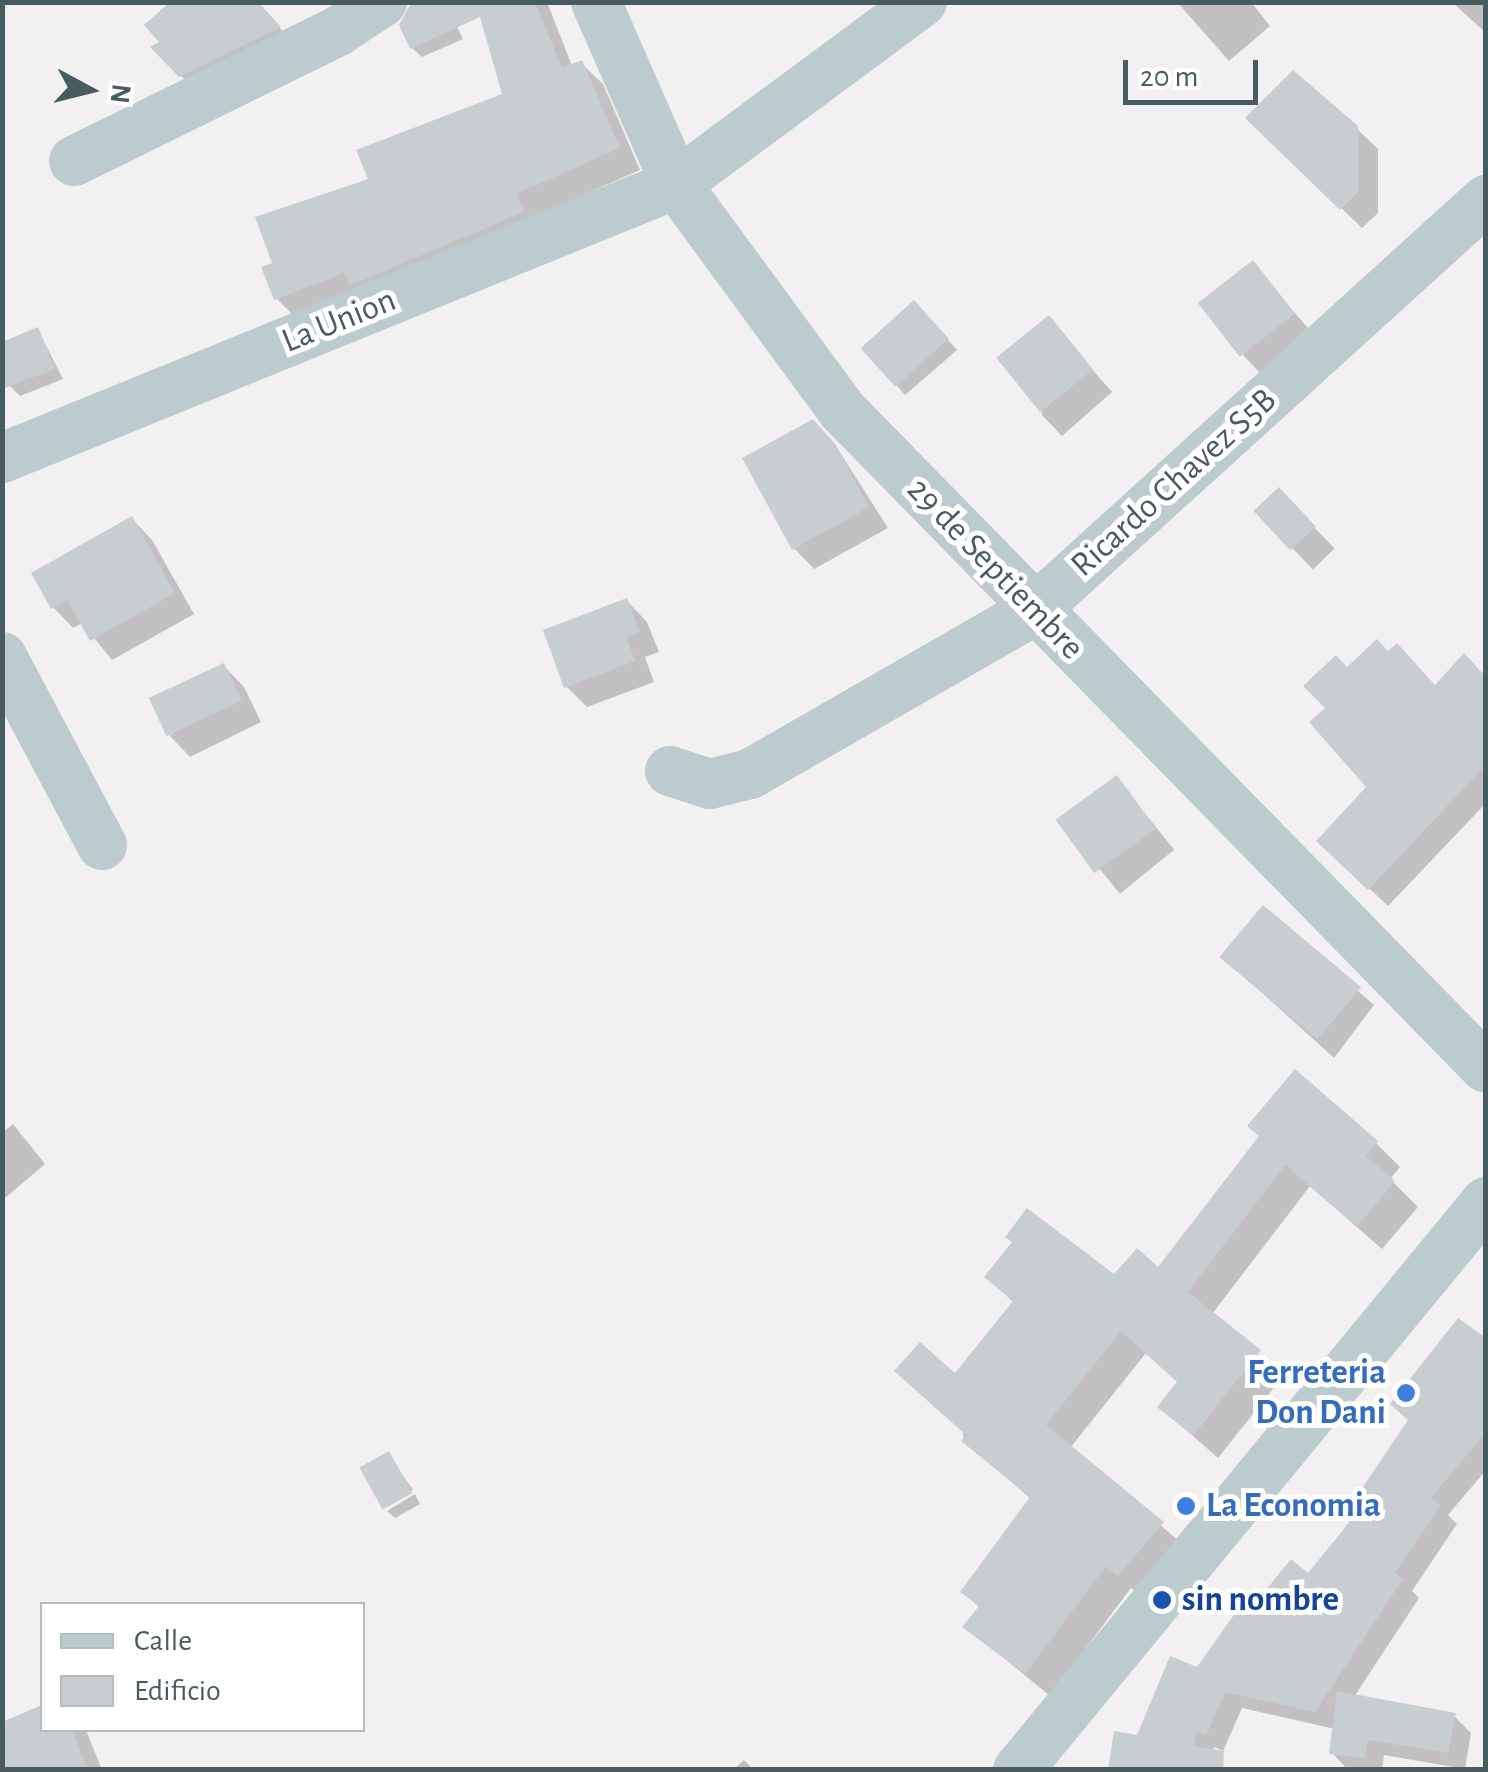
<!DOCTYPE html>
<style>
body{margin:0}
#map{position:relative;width:1488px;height:1772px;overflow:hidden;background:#f3f0f1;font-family:"Alegreya Sans",sans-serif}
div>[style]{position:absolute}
.shadow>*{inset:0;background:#0003;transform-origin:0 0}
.building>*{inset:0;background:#c7cdd0;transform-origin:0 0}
.minor>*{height:50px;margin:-25px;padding:0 25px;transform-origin:25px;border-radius:25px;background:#bccbcd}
.dots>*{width:28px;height:28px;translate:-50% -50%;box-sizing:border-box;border:5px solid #fff;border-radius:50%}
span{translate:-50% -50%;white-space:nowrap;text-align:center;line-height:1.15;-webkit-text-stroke:10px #fff;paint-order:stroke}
.street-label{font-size:35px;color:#485b5e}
.shop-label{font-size:35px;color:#366cbe;font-weight:700}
.right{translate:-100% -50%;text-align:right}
.left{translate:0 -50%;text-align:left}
.transit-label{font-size:35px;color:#164399;font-weight:700}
.frame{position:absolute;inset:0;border:5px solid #485b5e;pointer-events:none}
.legend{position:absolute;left:40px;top:1602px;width:325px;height:130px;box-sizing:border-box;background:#fff;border:2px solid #b6bdbf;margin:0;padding:12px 18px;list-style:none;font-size:30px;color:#485b5e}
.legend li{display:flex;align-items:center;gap:20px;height:50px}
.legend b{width:50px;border:2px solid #b6bdbf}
.north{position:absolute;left:40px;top:40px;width:100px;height:100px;-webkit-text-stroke:8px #fff;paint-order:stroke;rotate:97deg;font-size:28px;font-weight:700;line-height:40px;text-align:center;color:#485b5e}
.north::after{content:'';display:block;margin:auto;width:35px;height:45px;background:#485b5e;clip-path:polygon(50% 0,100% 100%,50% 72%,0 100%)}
.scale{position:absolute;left:1123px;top:60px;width:135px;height:45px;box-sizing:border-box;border:5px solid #485b5e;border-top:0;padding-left:12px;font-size:30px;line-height:35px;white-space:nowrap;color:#485b5e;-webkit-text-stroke:8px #fff;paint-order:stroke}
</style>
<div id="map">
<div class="shadow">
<div style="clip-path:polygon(255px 2px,297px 46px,199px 94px,154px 48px)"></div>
<div style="clip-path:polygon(421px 2px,445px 2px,463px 39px,422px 57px,412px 48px,412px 7px)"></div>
<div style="clip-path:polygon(479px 2px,547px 2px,572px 66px,581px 63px,603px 84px,640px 170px,298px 320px,276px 298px,275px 264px,371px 181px,505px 96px)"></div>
<div style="clip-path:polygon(1177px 2px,1251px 2px,1270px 26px,1229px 61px)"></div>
<div style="clip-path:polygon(1486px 2px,1486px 33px,1453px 3px,1453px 2px)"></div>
<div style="clip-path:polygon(1248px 118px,1356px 128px,1378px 149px,1378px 213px,1362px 228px)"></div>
<div style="clip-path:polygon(1252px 263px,1314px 335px,1263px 376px,1243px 355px)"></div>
<div style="clip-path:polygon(924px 313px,957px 350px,905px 395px,863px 347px)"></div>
<div style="clip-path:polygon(1048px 319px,1112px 392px,1062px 436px,1042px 415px)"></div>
<div style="clip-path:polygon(38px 330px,63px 379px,20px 396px,10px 386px)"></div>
<div style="clip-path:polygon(834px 443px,888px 528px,814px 569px,794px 548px)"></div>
<div style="left:1279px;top:491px;width:80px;height:30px;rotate:46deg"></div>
<div style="clip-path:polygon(132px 519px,152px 540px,194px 614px,112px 660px,82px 623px,73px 628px,53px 607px)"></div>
<div style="clip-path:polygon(627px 601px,647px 622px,659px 652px,645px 657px,654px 682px,587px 707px,566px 686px)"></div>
<div style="clip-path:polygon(224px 666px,244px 687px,261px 722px,190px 757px,170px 736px)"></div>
<div style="clip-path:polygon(1348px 670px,1436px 688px,1486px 715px,1486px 803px,1388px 906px,1338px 859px,1369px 787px,1328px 709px)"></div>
<div style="left:1117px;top:779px;width:91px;height:70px;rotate:51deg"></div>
<div style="clip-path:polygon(1263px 909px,1374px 1005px,1334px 1058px,1237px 970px)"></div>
<div style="clip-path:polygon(13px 1124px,45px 1164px,5px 1198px,2px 1133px)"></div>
<div style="clip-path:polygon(1262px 1136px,1376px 1143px,1400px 1167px,1390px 1179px,1418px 1207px,1382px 1249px,1310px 1186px,1212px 1314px,1283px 1376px,1218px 1458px,1160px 1407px,1179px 1383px,1146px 1353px,1070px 1448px,1186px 1547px,1143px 1598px,1131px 1588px,1050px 1696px,966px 1627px,980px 1608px,963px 1591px,1032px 1500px,964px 1441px,956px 1377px,1014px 1303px,988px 1277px,1115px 1278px,1159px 1271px)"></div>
<div style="clip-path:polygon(1486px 1341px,1486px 1470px,1448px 1515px,1457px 1524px,1412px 1591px,1419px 1598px,1354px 1697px,1454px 1716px,1471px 1733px,1465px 1769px,1384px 1755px,1382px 1770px,1348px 1770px,1332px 1753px,1335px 1729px,1242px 1708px,1223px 1751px,1214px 1747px,1209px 1770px,1139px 1738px,1258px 1603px,1308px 1577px)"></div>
<div style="clip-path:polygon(389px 1455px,413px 1490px,384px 1507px)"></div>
<div style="clip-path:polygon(415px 1494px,420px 1504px,395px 1518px,387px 1511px)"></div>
<div style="clip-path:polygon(42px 1708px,42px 1730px,86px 1730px,102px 1770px,2px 1770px,2px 1725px)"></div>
<div style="clip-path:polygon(744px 1760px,754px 1770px,733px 1770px)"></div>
</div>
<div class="building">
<div style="clip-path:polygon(170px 2px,258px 2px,281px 27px,179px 77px,150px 47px,159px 42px,144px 25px)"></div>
<div style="clip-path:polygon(535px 2px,562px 68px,582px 60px,620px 148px,516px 194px,524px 212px,349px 286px,344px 273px,274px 300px,261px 267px,272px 263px,255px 217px,368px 179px,356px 150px,502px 94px,480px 17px,410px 49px,399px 25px,410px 5px)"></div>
<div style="clip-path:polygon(1293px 70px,1358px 126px,1358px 192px,1340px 210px,1245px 118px)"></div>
<div style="left:1253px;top:260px;width:68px;height:70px;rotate:52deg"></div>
<div style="left:914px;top:300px;width:52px;height:72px;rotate:48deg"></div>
<div style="left:1049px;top:315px;width:70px;height:68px;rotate:51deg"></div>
<div style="clip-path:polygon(38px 327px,55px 369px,2px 389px,2px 342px)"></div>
<div style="clip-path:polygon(813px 419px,835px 444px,869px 507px,792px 550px,742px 458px)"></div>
<div style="left:1279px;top:487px;width:54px;height:35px;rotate:47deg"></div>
<div style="clip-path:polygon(132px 516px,175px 593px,90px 641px,67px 600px,51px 609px,31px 573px)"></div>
<div style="clip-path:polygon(627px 598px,640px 632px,626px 637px,635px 661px,564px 688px,543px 630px)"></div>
<div style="clip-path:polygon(1377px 639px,1388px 651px,1397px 643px,1435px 685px,1464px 653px,1486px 677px,1486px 765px,1368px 890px,1316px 841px,1366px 787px,1309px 722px,1325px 708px,1303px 686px,1336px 655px,1347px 667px)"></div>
<div style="left:224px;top:663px;width:42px;height:83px;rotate:65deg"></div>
<div style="left:1117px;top:775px;width:66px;height:76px;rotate:54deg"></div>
<div style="left:1263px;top:905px;width:128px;height:68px;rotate:40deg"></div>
<div style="clip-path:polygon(1295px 1069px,1378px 1141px,1366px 1156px,1395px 1181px,1357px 1227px,1285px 1165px,1188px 1292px,1261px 1350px,1193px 1436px,1157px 1407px,1177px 1382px,1121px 1331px,1046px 1425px,1164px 1522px,1118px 1576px,1106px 1566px,1025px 1674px,962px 1627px,979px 1606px,960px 1592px,1030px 1497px,961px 1441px,966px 1435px,894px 1371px,920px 1342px,955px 1373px,1013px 1301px,984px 1277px,1012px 1242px,1005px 1237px,1027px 1208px,1114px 1274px,1137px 1248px,1158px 1267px,1259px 1136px,1247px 1126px)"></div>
<div style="clip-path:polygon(1458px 1318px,1486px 1338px,1486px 1432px,1431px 1498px,1441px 1505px,1395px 1573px,1403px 1579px,1315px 1712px,1225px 1692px,1206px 1736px,1197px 1732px,1194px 1746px,1224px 1751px,1223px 1770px,1108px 1770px,1114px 1731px,1137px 1735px,1170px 1656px,1197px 1667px,1248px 1595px,1258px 1600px,1291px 1559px,1308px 1573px,1358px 1512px,1350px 1506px,1408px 1420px,1390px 1404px)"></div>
<div style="left:389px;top:1451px;width:48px;height:34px;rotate:61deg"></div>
<div style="clip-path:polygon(1337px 1691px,1456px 1713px,1448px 1753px,1368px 1740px,1365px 1758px,1329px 1754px)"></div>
<div style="clip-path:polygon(42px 1705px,42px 1730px,72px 1730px,88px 1770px,2px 1770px,2px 1722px)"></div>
</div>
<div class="minor">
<div style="left:596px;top:2px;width:199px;rotate:66.3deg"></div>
<div style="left:676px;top:184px;width:282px;rotate:53.7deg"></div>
<div style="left:843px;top:411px;width:919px;rotate:45.62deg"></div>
<div style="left:74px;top:161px;width:294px;rotate:-26.2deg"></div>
<div style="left:338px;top:31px;width:53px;rotate:-33.4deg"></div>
<div style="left:2px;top:458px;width:728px;rotate:-22.12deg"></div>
<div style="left:676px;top:184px;width:306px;rotate:-36.5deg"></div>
<div style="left:2px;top:657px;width:213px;rotate:62deg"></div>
<div style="left:670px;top:771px;width:42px;rotate:18deg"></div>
<div style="left:710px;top:784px;width:41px;rotate:-14deg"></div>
<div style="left:750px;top:774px;width:327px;rotate:-29.9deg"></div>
<div style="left:1033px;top:611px;width:612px;rotate:-42.22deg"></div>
<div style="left:1018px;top:1770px;width:736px;rotate:-50.51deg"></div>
</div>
<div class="dots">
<div style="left:1406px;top:1393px;background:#3f7fe0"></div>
<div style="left:1186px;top:1506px;background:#3f7fe0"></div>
<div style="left:1162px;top:1600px;background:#1a4fb4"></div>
</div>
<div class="street-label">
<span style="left:339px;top:321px;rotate:-22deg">La Union</span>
<span style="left:1174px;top:483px;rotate:-42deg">Ricardo Chavez S5B</span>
<span style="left:995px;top:569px;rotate:46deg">29 de Septiembre</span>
</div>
<div class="shop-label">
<span class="right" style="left:1386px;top:1393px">Ferreteria<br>Don Dani</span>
<span class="left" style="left:1206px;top:1506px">La Economia</span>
</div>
<div class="transit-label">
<span class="left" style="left:1182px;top:1600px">sin nombre</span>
</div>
<div class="frame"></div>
<ul class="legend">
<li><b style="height:12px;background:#bccbcd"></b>Calle</li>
<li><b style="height:28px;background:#c7cdd0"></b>Edificio</li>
</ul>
<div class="north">N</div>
<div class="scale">20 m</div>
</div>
